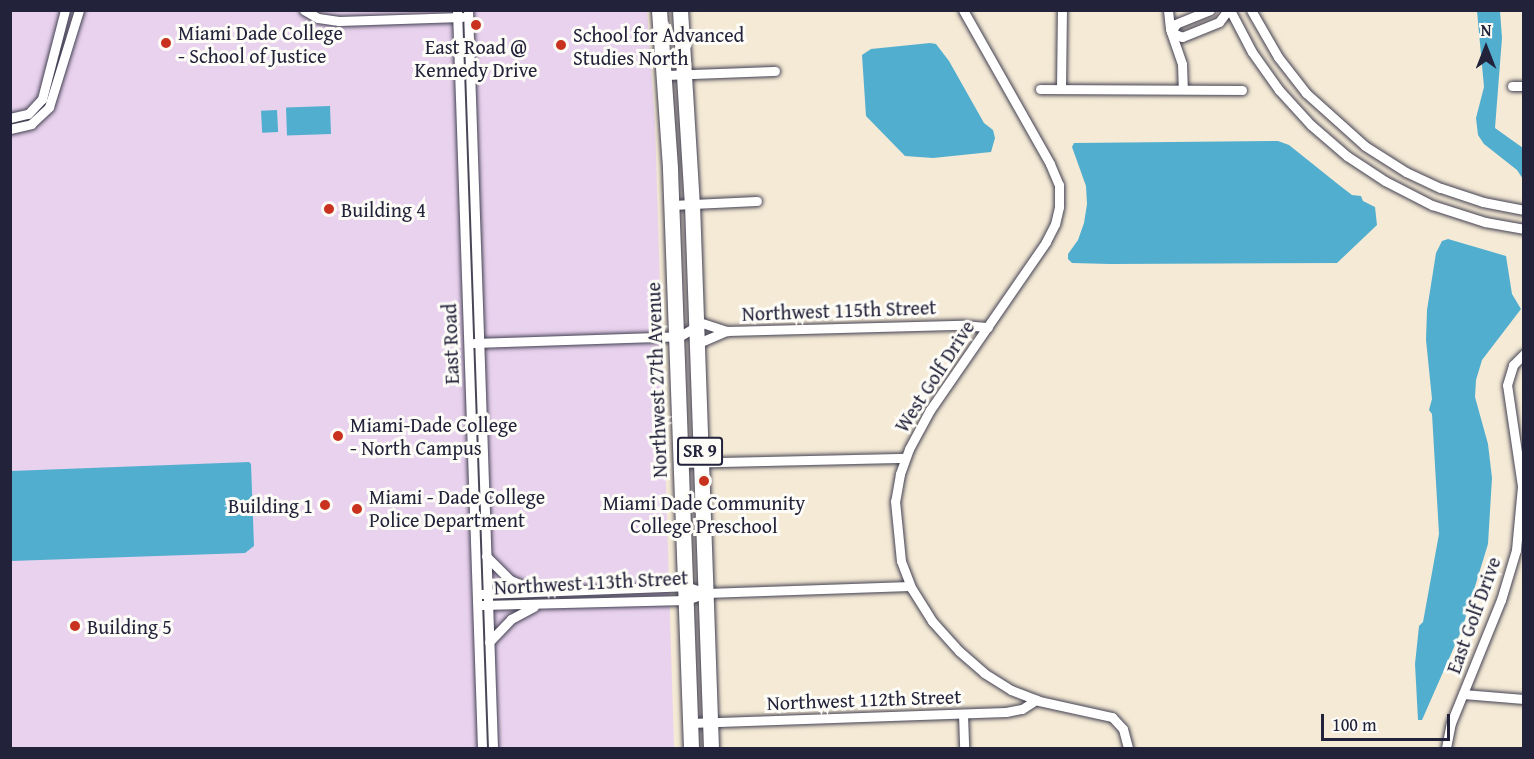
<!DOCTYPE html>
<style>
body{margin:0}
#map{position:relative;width:1534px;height:759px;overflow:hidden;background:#f5ead5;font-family:"Gentium Book Plus",serif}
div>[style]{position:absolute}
.built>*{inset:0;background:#e9d2ee}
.water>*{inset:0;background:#51aecf;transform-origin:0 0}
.roads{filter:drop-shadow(0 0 2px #424052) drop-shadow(0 0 2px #424052)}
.minor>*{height:9px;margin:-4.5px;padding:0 4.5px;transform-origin:4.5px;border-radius:4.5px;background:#fff}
.primary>*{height:15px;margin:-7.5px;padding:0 7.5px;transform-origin:7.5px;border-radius:7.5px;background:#fff}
.dots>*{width:16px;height:16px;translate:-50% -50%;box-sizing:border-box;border:3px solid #fdfcf7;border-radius:50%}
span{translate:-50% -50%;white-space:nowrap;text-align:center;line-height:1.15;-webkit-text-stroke:6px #fdfcf7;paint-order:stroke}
.shield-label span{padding:2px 4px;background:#fdfcf7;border:2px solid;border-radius:4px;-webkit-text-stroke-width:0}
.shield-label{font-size:18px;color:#22223b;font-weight:700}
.poi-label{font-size:20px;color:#22223b}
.left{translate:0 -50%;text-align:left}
.right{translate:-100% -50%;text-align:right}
.street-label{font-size:20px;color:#22223b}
.frame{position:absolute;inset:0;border:12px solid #22223b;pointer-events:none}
.north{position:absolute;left:1456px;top:18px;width:60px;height:60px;-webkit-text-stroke:4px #fdfcf7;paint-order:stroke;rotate:0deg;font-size:16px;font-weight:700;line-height:24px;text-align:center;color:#22223b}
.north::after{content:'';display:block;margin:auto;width:21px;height:27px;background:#22223b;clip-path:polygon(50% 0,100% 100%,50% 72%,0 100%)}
.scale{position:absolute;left:1321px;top:714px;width:129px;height:27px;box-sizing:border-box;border:3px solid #22223b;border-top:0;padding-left:8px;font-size:18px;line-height:21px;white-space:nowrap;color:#22223b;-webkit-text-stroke:4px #fdfcf7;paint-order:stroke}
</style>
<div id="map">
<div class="built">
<div style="clip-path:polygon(10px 11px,647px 11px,655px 123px,674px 748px,11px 748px)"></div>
</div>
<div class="water">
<div style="clip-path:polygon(1477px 11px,1500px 11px,1502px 38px,1495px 128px,1523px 148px,1523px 179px,1517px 170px,1484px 144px,1478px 135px,1476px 118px,1484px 87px)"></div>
<div style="clip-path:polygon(930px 43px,936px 44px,949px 61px,984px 123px,993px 130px,995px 138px,991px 152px,933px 158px,905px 156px,866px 116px,862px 55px,871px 49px)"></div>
<div style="left:330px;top:106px;width:28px;height:44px;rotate:88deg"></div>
<div style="left:277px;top:110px;width:22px;height:16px;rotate:87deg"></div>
<div style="clip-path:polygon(1278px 141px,1289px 145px,1339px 185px,1352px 195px,1361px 196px,1363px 201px,1375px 207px,1377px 225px,1337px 263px,1110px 264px,1072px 263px,1068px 259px,1068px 254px,1078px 240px,1084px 223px,1087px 204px,1086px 186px,1072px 147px,1074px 143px)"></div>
<div style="clip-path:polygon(1448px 239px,1506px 256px,1512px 294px,1521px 309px,1482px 360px,1476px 380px,1475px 397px,1488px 444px,1492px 478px,1488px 544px,1462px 629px,1422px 720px,1418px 720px,1415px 664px,1419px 626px,1423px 622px,1439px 534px,1432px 414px,1429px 410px,1432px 399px,1426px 340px,1427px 310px,1436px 253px,1442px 241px)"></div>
<div style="clip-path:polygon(249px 462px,251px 464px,254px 546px,245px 553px,11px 561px,11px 471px)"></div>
</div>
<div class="roads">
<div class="minor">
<div style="left:304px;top:10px;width:16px;rotate:30deg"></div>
<div style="left:318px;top:18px;width:21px;rotate:8deg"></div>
<div style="left:339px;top:21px;width:123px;rotate:-1.9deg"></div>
<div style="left:457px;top:10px;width:738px;rotate:88.06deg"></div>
<div style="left:468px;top:10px;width:738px;rotate:88.06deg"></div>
<div style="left:963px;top:10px;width:177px;rotate:60.5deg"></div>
<div style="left:1050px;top:164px;width:23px;rotate:67deg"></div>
<div style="left:1059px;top:185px;width:22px;rotate:90deg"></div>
<div style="left:1059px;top:207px;width:17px;rotate:103deg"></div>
<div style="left:1055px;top:224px;width:20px;rotate:117deg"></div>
<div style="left:1046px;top:242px;width:204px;rotate:124.6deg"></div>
<div style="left:930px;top:410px;width:44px;rotate:118.3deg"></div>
<div style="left:909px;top:449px;width:27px;rotate:110deg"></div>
<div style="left:900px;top:474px;width:27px;rotate:100deg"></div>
<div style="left:895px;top:501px;width:60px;rotate:84.3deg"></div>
<div style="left:901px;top:561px;width:30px;rotate:69deg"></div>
<div style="left:912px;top:589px;width:38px;rotate:58deg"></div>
<div style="left:932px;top:621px;width:40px;rotate:48deg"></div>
<div style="left:959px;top:651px;width:33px;rotate:41deg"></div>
<div style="left:984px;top:673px;width:32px;rotate:32deg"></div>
<div style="left:1011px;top:690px;width:30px;rotate:21deg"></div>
<div style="left:1039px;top:701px;width:75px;rotate:12.4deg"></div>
<div style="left:1112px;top:717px;width:16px;rotate:47deg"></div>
<div style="left:1123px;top:729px;width:20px;rotate:75deg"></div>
<div style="left:1168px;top:10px;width:19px;rotate:84deg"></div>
<div style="left:1170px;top:29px;width:37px;rotate:71deg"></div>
<div style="left:1182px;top:64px;width:25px;rotate:88deg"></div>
<div style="left:1210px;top:10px;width:37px;rotate:158deg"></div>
<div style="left:1176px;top:24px;width:9px;rotate:122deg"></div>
<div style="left:1171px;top:32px;width:12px;rotate:24deg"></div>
<div style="left:1182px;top:37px;width:40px;rotate:-22deg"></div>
<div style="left:1219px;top:22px;width:15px;rotate:-53deg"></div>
<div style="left:1230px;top:10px;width:47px;rotate:62.4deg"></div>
<div style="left:1252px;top:52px;width:47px;rotate:54.6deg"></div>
<div style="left:1279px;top:90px;width:47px;rotate:47.6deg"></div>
<div style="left:1311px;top:125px;width:48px;rotate:40.7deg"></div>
<div style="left:1347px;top:156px;width:45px;rotate:33.3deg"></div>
<div style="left:1385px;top:181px;width:53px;rotate:27.1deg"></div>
<div style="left:1432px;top:205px;width:56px;rotate:17.8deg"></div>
<div style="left:1485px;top:222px;width:40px;rotate:10deg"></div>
<div style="left:1251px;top:10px;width:54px;rotate:60.1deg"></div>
<div style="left:1278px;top:57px;width:46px;rotate:52.1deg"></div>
<div style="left:1306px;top:93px;width:79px;rotate:41.9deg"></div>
<div style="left:1365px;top:146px;width:49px;rotate:32.4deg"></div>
<div style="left:1406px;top:172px;width:38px;rotate:25deg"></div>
<div style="left:1441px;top:188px;width:44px;rotate:18.4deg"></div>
<div style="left:1483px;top:202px;width:42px;rotate:11deg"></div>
<div style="left:664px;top:75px;width:111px;rotate:-2.1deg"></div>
<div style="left:1512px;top:86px;width:12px"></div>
<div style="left:1040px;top:89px;width:202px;rotate:0.3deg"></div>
<div style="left:1061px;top:89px;width:79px;rotate:-89.3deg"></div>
<div style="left:10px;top:118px;width:18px;rotate:-13deg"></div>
<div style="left:28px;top:114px;width:21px;rotate:-47deg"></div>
<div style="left:42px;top:99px;width:92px;rotate:-75.5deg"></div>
<div style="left:10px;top:129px;width:22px;rotate:-13deg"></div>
<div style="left:31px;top:124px;width:25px;rotate:-43deg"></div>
<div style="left:49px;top:107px;width:102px;rotate:-72.8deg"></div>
<div style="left:671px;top:205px;width:86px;rotate:-2.7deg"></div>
<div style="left:474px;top:343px;width:206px;rotate:-1.9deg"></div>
<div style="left:680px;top:336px;width:14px;rotate:-30deg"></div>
<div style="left:692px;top:329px;width:9px;rotate:-63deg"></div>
<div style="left:696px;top:321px;width:33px;rotate:18deg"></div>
<div style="left:696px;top:344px;width:34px;rotate:-23deg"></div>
<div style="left:727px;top:331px;width:236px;rotate:-1.5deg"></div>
<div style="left:963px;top:325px;width:25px;rotate:5deg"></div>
<div style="left:681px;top:463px;width:224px;rotate:-1.3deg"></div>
<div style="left:486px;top:556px;width:34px;rotate:45deg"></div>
<div style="left:510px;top:580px;width:26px;rotate:23deg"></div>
<div style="left:481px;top:594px;width:204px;rotate:-2.2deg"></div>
<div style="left:685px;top:586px;width:22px;rotate:18deg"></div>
<div style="left:482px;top:605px;width:204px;rotate:-1.4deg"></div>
<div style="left:686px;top:600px;width:21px;rotate:-19deg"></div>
<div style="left:706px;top:593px;width:204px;rotate:-2deg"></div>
<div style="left:489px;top:642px;width:32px;rotate:-46deg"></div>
<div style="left:511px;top:619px;width:26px;rotate:-28deg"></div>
<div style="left:1463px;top:694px;width:61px;rotate:4.7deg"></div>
<div style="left:963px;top:714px;width:34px;rotate:88deg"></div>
<div style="left:690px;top:723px;width:316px;rotate:-2deg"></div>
<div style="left:1006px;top:712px;width:16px;rotate:-11deg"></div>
<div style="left:1022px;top:709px;width:17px;rotate:-33deg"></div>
<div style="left:1446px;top:748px;width:25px;rotate:-79deg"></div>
<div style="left:1451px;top:723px;width:133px;rotate:-67.9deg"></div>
<div style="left:1501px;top:600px;width:52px;rotate:-73.3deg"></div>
<div style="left:1516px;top:550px;width:64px;rotate:-84.6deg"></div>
<div style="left:1522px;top:486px;width:102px;rotate:-98.4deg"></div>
<div style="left:1507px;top:385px;width:21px;rotate:-73deg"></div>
<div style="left:1513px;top:365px;width:16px;rotate:-45deg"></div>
</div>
<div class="primary">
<div style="left:659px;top:10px;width:159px;rotate:86deg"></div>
<div style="left:670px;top:169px;width:579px;rotate:87.92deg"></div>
<div style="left:680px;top:10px;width:194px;rotate:86.5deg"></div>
<div style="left:692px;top:204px;width:544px;rotate:88deg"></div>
</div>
</div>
<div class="dots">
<div style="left:476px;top:25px;background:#c8321e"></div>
<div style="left:166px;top:43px;background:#c8321e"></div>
<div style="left:561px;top:45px;background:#c8321e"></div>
<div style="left:329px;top:209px;background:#c8321e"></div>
<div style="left:338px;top:436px;background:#c8321e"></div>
<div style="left:704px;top:481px;background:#c8321e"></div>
<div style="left:325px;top:505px;background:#c8321e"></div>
<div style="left:357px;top:509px;background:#c8321e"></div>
<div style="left:75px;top:626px;background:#c8321e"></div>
</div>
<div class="shield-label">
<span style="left:700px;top:451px">SR 9</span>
</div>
<div class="poi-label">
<span class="left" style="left:178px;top:44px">Miami Dade College<br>- School of Justice</span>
<span class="left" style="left:573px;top:46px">School for Advanced<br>Studies North</span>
<span style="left:476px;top:58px">East Road @<br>Kennedy Drive</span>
<span class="left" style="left:341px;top:209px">Building 4</span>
<span class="left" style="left:350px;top:436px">Miami-Dade College<br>- North Campus</span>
<span class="left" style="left:369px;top:508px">Miami - Dade College<br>Police Department</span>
<span style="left:704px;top:514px">Miami Dade Community<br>College Preschool</span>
<span class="right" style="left:313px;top:505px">Building 1</span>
<span class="left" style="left:87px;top:626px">Building 5</span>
</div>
<div class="street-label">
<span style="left:839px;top:310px;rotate:-2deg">Northwest 115th Street</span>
<span style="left:450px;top:344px;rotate:-92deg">East Road</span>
<span style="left:934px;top:376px;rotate:-57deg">West Golf Drive</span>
<span style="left:656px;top:380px;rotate:-92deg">Northwest 27th Avenue</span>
<span style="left:591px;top:582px;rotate:-3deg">Northwest 113th Street</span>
<span style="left:1473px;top:615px;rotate:-70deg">East Golf Drive</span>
<span style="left:864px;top:699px;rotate:-2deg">Northwest 112th Street</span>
</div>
<div class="frame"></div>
<div class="north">N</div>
<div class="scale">100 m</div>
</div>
